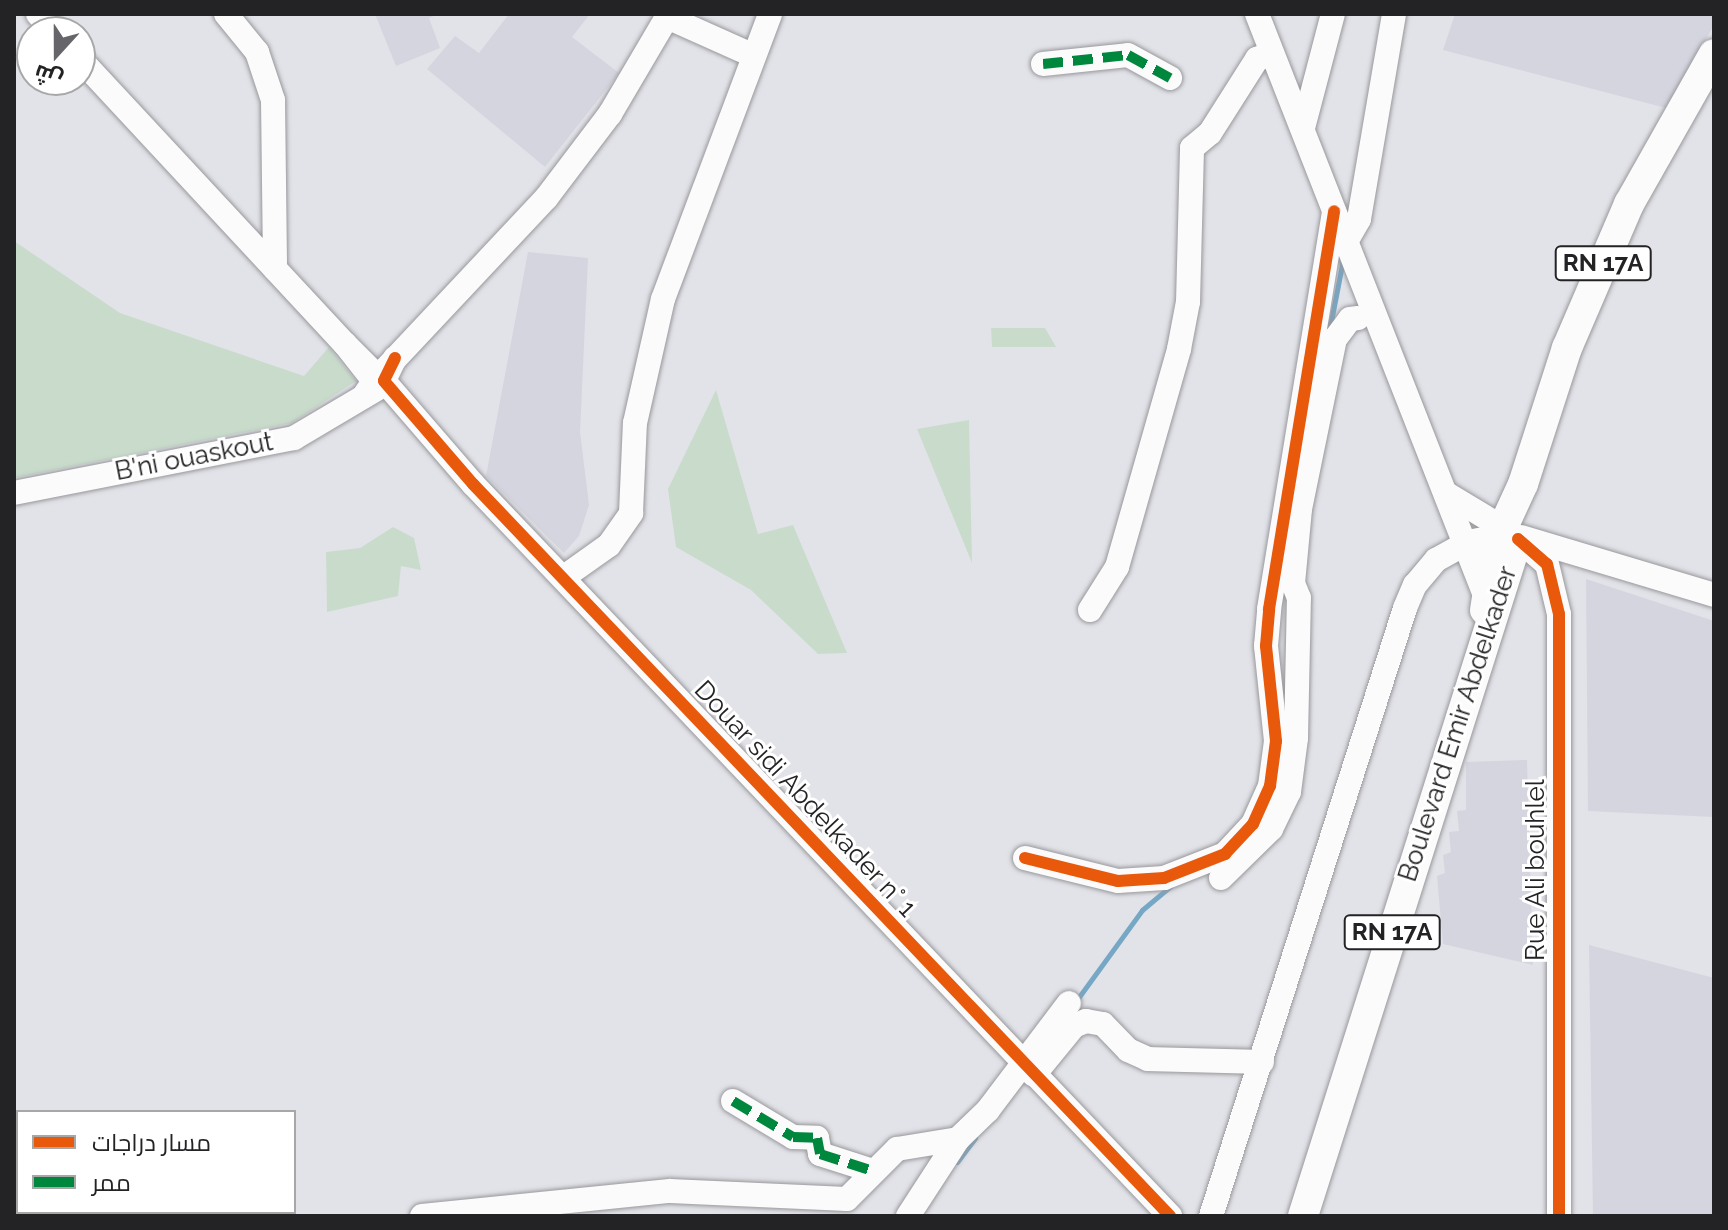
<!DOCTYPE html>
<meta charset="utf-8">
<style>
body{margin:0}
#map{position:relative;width:1728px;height:1230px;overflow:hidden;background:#e2e3e8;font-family:Raleway,Cairo,sans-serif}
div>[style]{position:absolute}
.built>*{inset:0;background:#d4d5df}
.green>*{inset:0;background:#c9dccc}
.stream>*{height:5px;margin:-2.5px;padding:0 2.5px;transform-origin:2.5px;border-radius:2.5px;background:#76a7c5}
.roads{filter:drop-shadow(0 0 2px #98989c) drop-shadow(0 0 2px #98989c)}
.minor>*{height:24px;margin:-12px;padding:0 12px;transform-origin:12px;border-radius:12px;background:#fbfbfc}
.major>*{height:30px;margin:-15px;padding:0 15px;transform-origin:15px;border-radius:15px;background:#fbfbfc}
.quiet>*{height:10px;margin-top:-5px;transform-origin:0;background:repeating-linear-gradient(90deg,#00873e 0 20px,transparent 0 30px)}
.cycleway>*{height:12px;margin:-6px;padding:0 6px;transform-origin:6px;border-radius:6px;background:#e8590c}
span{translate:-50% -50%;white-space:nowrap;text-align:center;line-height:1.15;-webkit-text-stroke:6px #fff;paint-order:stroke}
.shield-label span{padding:2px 6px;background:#fff;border:2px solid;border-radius:6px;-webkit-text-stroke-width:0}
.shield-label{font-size:24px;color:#232326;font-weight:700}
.street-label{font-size:26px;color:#232326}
.frame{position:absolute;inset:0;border:16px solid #232326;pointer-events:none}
.legend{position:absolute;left:16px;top:1110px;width:280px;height:104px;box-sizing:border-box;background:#fff;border:2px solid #a7a7a8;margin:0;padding:10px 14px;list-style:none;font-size:24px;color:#232326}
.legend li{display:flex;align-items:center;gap:16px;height:40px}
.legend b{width:40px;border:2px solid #a7a7a8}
.north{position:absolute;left:16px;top:16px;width:80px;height:80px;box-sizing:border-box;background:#fff;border:2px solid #a7a7a8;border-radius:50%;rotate:201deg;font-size:22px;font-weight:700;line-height:32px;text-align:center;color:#232326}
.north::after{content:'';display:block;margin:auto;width:28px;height:36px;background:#66666a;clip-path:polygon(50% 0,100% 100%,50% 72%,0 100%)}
</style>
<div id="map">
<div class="built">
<div style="clip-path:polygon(375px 14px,438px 14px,429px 18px,440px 48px,396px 66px)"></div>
<div style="clip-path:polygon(509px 14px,590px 14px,572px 37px,619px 73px,545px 167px,427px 69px,455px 36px,479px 53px)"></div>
<div style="clip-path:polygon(1455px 14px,1714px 14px,1714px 25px,1666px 108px,1443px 50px)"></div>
<div style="clip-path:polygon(528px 252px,588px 258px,580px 432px,589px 505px,579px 536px,564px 553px,486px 476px)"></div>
<div style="clip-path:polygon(1586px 579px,1714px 621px,1714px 817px,1588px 811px)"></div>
<div style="clip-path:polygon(1527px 760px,1533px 965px,1443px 944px,1437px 876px,1445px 873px,1443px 855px,1451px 852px,1449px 832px,1459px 831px,1457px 811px,1466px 810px,1466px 762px)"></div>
<div style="clip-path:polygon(1589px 945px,1714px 978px,1714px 1216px,1593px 1216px)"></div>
</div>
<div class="green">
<div style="clip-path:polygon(14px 241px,120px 313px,304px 376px,329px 347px,356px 381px,292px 423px,14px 478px)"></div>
<div style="clip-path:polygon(991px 328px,1045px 328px,1056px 347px,992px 347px)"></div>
<div style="clip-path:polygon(716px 390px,758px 534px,793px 525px,847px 653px,818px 654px,751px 590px,676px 547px,668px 489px)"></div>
<div style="clip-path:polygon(969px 420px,972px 563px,917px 429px)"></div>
<div style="clip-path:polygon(393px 527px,414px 538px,421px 570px,401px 566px,398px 596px,327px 612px,326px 552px,360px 548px)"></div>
</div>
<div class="stream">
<div style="left:1329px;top:332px;width:74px;rotate:-79.1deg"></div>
<div style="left:1076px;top:1001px;width:112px;rotate:-54deg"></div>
<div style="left:1142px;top:910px;width:38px;rotate:-40deg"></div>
<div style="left:957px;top:1162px;width:30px;rotate:-53deg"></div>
</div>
<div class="roads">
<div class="minor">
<div style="left:38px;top:14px;width:25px;rotate:47deg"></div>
<div style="left:226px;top:14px;width:49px;rotate:50.8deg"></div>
<div style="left:257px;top:52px;width:51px;rotate:71.6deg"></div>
<div style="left:273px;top:100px;width:169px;rotate:89.3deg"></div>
<div style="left:1257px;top:14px;width:627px;rotate:68.59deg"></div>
<div style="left:667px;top:17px;width:93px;rotate:24.1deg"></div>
<div style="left:80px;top:59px;width:389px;rotate:47.1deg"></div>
<div style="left:345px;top:344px;width:47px;rotate:51.9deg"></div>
<div style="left:374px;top:381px;width:18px;rotate:124deg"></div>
<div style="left:1043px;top:64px;width:85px;rotate:-6deg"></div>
<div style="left:1128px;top:55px;width:48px;rotate:28.7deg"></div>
<div style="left:1303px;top:128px;width:118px;rotate:-75.3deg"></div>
<div style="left:1347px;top:240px;width:24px;rotate:-60deg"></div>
<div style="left:1359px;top:219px;width:208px;rotate:-80.3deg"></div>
<div style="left:345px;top:344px;width:47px;rotate:45deg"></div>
<div style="left:378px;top:377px;width:247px;rotate:-46.8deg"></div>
<div style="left:547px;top:197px;width:104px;rotate:-52.8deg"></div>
<div style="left:610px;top:114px;width:116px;rotate:-59.5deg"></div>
<div style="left:395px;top:358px;width:25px;rotate:116deg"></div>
<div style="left:384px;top:381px;width:136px;rotate:49.2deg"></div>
<div style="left:473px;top:484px;width:1011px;rotate:46.4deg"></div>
<div style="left:14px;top:493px;width:285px;rotate:-11.1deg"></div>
<div style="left:294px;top:438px;width:96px;rotate:-30.6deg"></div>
<div style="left:1447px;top:494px;width:74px;rotate:31.1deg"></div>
<div style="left:1521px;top:537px;width:202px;rotate:16.7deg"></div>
<div style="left:1518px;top:539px;width:38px;rotate:41deg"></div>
<div style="left:1547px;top:564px;width:51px;rotate:76.5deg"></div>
<div style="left:1559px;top:614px;width:602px;rotate:90deg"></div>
<div style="left:564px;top:577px;width:55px;rotate:-35.4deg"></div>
<div style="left:609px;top:545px;width:39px;rotate:-55deg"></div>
<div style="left:631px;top:513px;width:90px;rotate:-87.5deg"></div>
<div style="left:635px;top:423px;width:127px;rotate:-77.3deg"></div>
<div style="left:663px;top:299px;width:304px;rotate:-69.4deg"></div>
<div style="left:1090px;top:610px;width:51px;rotate:-57.9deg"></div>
<div style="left:1117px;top:567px;width:227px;rotate:-74.1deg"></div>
<div style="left:1179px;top:349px;width:48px;rotate:-79.2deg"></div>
<div style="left:1188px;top:302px;width:154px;rotate:-88.5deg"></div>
<div style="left:1192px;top:148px;width:23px;rotate:-40deg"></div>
<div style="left:1210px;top:133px;width:88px;rotate:-57.6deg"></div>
<div style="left:1257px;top:59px;width:16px;rotate:-22deg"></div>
<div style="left:1025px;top:858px;width:96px;rotate:13.9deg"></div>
<div style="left:1118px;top:881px;width:46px;rotate:-3.7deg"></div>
<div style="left:1164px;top:878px;width:66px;rotate:-21.5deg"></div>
<div style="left:1225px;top:854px;width:41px;rotate:-47deg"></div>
<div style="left:1253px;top:824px;width:42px;rotate:-65.9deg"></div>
<div style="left:1270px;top:786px;width:45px;rotate:-82.4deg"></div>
<div style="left:1276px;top:741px;width:96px;rotate:-96deg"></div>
<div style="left:1266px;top:646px;width:37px;rotate:-85deg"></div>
<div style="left:1269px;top:609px;width:403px;rotate:-80.7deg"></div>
<div style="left:1221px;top:878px;width:70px;rotate:-44.4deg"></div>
<div style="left:1271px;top:829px;width:41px;rotate:-64.1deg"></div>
<div style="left:1289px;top:792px;width:54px;rotate:-82.6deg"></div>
<div style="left:1296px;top:738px;width:140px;rotate:-88.8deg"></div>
<div style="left:1299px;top:598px;width:16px;rotate:-112deg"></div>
<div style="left:1293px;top:583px;width:74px;rotate:-84.6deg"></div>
<div style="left:1300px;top:509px;width:174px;rotate:-78.4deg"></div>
<div style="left:1335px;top:339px;width:25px;rotate:-53deg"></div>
<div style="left:1350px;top:319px;width:8px;rotate:-7deg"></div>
<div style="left:1034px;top:1075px;width:63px;rotate:-50.8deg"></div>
<div style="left:1074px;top:1026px;width:13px;rotate:-23deg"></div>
<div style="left:1086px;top:1021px;width:17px;rotate:10deg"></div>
<div style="left:1103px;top:1024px;width:36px;rotate:46deg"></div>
<div style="left:1128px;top:1050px;width:22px;rotate:24deg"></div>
<div style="left:1148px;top:1059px;width:114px;rotate:1.5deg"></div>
<div style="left:733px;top:1101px;width:70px;rotate:31deg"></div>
<div style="left:793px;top:1137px;width:24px;rotate:2deg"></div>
<div style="left:817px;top:1138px;width:16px;rotate:79deg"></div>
<div style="left:820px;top:1154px;width:56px;rotate:17.8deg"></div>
<div style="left:422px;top:1216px;width:249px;rotate:-5.8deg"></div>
<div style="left:670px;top:1191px;width:177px;rotate:2.6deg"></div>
<div style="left:847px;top:1199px;width:71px;rotate:-45deg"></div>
<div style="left:897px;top:1149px;width:62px;rotate:-9.3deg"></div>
<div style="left:908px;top:1216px;width:92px;rotate:-57deg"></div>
<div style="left:958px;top:1139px;width:42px;rotate:-44deg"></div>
<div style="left:988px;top:1110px;width:134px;rotate:-52.9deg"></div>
<div style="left:1211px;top:1216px;width:638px;rotate:-72.3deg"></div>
<div style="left:1405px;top:608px;width:25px;rotate:-67deg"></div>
<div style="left:1415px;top:585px;width:33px;rotate:-50deg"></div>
<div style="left:1436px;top:560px;width:37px;rotate:-29deg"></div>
<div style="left:1468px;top:542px;width:31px;rotate:-11deg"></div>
</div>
<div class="major">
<div style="left:1500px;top:534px;width:55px;rotate:-65.3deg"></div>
<div style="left:1523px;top:484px;width:143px;rotate:-72.1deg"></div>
<div style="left:1567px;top:348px;width:157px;rotate:-66.7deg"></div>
<div style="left:1629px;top:204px;width:172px;rotate:-60.5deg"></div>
<div style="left:1485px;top:610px;width:70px;rotate:-80.9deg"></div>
<div style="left:1303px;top:1216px;width:695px;rotate:-72.42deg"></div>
</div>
</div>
<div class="quiet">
<div style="left:1043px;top:64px;width:85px;rotate:-6deg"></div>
<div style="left:1128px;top:55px;width:48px;rotate:28.7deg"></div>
<div style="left:733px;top:1101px;width:70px;rotate:31deg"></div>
<div style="left:793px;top:1137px;width:24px;rotate:2deg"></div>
<div style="left:817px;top:1138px;width:16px;rotate:79deg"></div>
<div style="left:820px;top:1154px;width:56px;rotate:17.8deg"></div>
</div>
<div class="cycleway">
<div style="left:395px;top:358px;width:25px;rotate:116deg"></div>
<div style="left:384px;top:381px;width:136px;rotate:49.2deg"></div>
<div style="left:473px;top:484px;width:1011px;rotate:46.4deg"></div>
<div style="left:1518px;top:539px;width:38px;rotate:41deg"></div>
<div style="left:1547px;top:564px;width:51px;rotate:76.5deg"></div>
<div style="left:1559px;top:614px;width:602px;rotate:90deg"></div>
<div style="left:1025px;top:858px;width:96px;rotate:13.9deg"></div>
<div style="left:1118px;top:881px;width:46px;rotate:-3.7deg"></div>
<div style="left:1164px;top:878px;width:66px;rotate:-21.5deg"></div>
<div style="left:1225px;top:854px;width:41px;rotate:-47deg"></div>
<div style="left:1253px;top:824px;width:42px;rotate:-65.9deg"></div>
<div style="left:1270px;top:786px;width:45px;rotate:-82.4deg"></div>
<div style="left:1276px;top:741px;width:96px;rotate:-96deg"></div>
<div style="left:1266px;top:646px;width:37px;rotate:-85deg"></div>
<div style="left:1269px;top:609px;width:403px;rotate:-80.7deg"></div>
</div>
<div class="shield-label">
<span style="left:1603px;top:263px">RN 17A</span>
<span style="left:1392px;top:932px">RN 17A</span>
</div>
<div class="street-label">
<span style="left:194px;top:457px;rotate:-11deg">B'ni ouaskout</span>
<span style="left:1458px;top:724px;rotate:-72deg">Boulevard Emir Abdelkader</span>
<span style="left:805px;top:799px;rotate:47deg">Douar sidi Abdelkader n° 1</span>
<span style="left:1536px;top:870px;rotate:-90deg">Rue Ali bouhlel</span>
</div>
<div class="frame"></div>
<ul class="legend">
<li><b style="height:10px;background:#e8590c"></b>مسار دراجات</li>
<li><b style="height:10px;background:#00873e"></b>ممر</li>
</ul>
<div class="north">ش</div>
</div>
